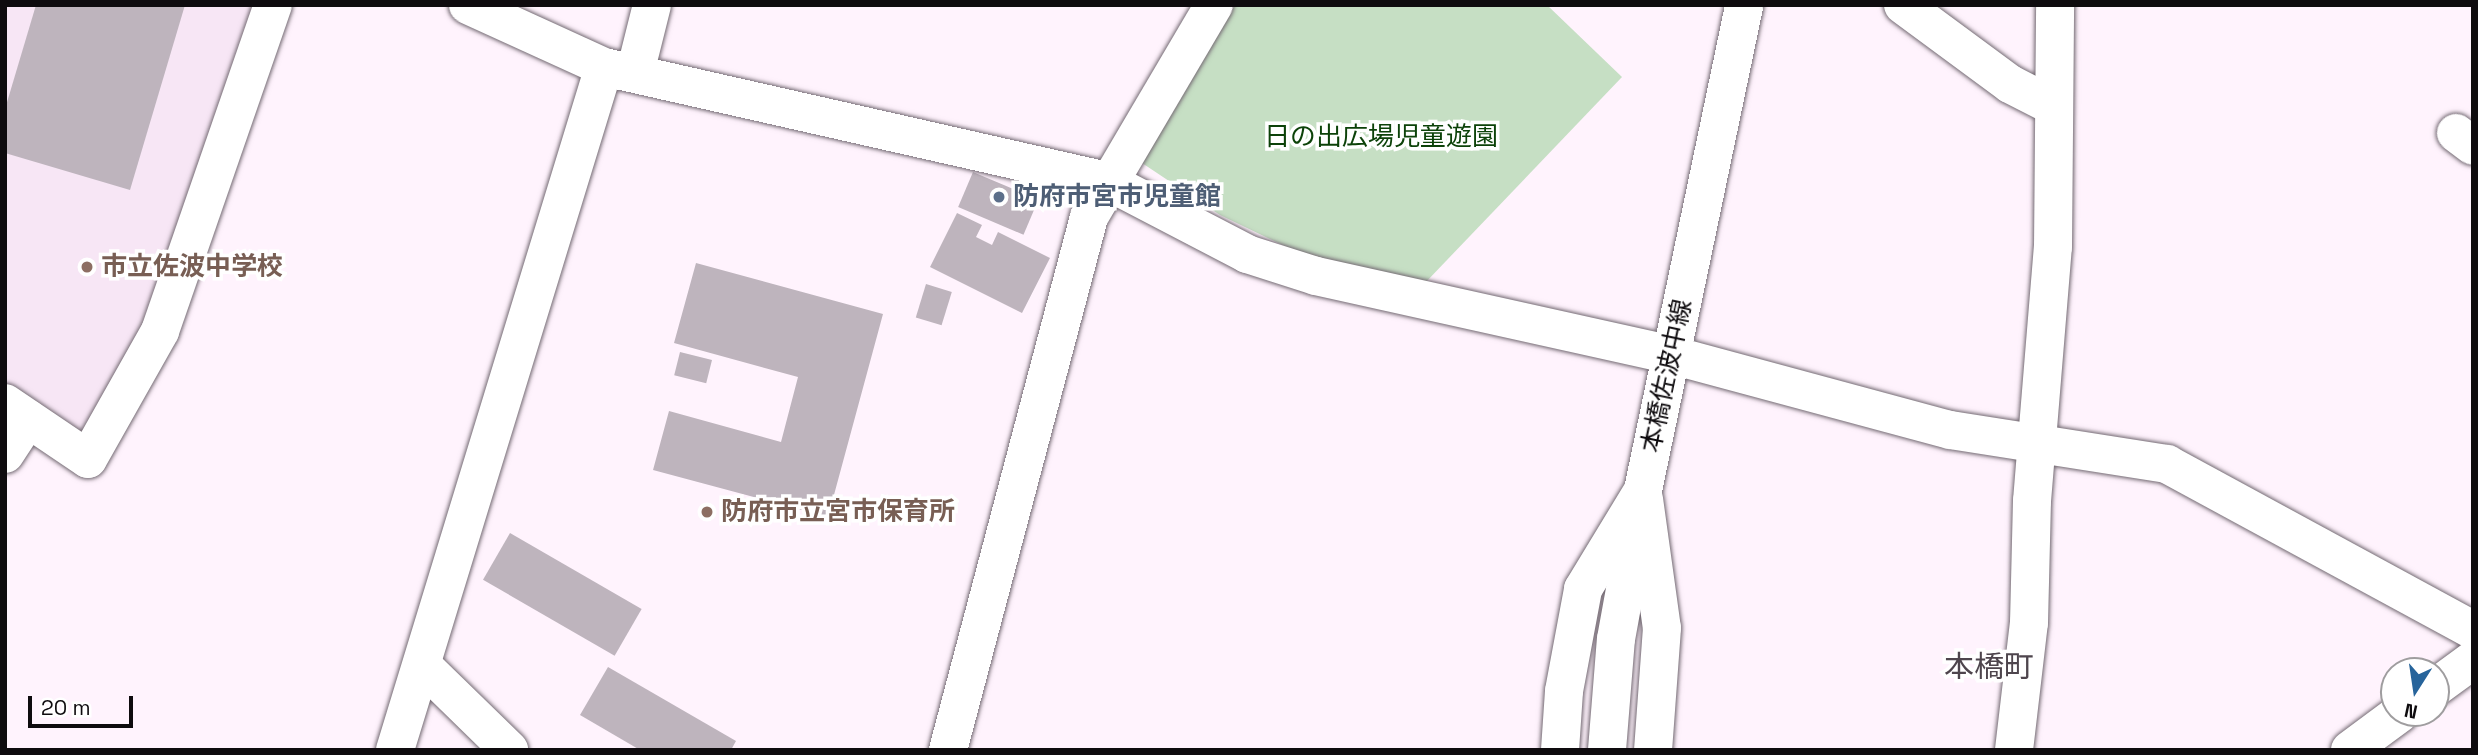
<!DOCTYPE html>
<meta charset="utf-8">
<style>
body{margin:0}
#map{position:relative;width:2478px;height:755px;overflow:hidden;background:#fff3fd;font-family:"Space Grotesk","Noto Sans JP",sans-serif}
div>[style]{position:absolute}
.built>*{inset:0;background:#f7e6f5}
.green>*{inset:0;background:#c6dfc4}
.building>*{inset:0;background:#beb4bd;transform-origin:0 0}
.roads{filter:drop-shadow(0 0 2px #746a73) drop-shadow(0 0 2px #746a73)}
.minor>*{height:38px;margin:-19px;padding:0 19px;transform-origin:19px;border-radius:19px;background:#fff}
.tertiary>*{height:38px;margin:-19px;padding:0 19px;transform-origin:19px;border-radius:19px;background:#fff}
.dots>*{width:19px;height:19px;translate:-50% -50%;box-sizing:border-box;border:4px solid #fff;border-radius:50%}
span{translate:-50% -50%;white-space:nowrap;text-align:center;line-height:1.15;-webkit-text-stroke:7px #fff;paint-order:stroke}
.park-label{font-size:26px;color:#0c4209}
.service-label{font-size:26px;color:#4e5e75;font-weight:700}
.left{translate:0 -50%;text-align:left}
.education-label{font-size:26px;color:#785e54;font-weight:700}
.street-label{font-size:26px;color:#0e0b0e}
.quarter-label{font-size:30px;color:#4e454d}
.frame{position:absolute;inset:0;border:7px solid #0e0b0e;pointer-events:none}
.north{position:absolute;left:2380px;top:657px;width:70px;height:70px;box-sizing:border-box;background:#fff;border:2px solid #9f9d9f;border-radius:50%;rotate:192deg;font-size:19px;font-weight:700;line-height:28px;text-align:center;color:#0e0b0e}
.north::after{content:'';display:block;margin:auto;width:24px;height:32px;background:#27649b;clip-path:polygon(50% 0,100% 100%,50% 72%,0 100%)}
.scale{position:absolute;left:28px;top:696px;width:105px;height:32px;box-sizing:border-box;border:4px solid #0e0b0e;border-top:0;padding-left:9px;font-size:21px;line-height:24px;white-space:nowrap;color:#0e0b0e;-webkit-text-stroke:5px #fff;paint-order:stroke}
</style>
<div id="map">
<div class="built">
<div style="clip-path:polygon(5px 5px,256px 5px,146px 330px,90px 430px,64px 434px,5px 389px)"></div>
</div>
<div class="green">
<div style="clip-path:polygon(1235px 5px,1547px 5px,1622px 77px,1425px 283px,1297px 252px,1220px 215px,1142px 163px)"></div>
</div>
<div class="building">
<div style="clip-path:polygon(36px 5px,185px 5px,130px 190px,5px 153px,5px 109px)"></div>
<div style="left:973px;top:172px;width:71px;height:38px;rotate:23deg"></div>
<div style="clip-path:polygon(957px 213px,982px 225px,976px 237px,992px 245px,998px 232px,1050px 258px,1022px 313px,930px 267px)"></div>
<div style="clip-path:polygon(696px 263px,883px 314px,828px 517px,653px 470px,669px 411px,781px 442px,798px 377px,674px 343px)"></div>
<div style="left:926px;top:284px;width:27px;height:35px;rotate:17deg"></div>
<div style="left:680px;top:352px;width:33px;height:24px;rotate:14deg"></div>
<div style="left:510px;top:533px;width:152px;height:54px;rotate:30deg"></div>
<div style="clip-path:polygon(608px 667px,736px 741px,731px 750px,640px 750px,580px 715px)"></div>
</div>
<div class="roads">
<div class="minor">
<div style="left:468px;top:5px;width:149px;rotate:24.5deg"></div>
<div style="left:604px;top:67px;width:516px;rotate:12.77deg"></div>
<div style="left:1107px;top:181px;width:158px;rotate:27.5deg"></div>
<div style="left:1247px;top:254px;width:72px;rotate:17.7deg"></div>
<div style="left:1316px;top:276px;width:365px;rotate:12.5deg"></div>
<div style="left:1672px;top:355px;width:288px;rotate:15.1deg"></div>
<div style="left:1950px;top:430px;width:220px;rotate:8.9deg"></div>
<div style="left:2167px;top:464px;width:348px;rotate:28.5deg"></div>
<div style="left:1903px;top:5px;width:133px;rotate:36.4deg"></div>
<div style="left:2010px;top:84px;width:48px;rotate:27.1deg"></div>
<div style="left:635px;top:73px;width:70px;rotate:-76deg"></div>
<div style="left:2456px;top:133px;width:21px;rotate:37deg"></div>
<div style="left:5px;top:403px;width:100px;rotate:34deg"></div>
<div style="left:88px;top:459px;width:147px;rotate:-60.6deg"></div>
<div style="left:160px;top:331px;width:345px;rotate:-70.9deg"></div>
<div style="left:5px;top:454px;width:42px;rotate:-56.7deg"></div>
<div style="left:1644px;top:499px;width:130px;rotate:82.1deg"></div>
<div style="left:1662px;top:628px;width:122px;rotate:94.2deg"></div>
<div style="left:422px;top:665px;width:122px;rotate:44.3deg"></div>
<div style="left:2436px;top:687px;width:46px;rotate:-36.1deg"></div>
<div style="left:948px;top:750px;width:551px;rotate:-75.18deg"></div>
<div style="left:1089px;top:217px;width:246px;rotate:-59.5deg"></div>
<div style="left:1560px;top:750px;width:59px;rotate:-86.1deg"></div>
<div style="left:1564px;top:691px;width:104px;rotate:-79.4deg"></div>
<div style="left:1583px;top:589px;width:114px;rotate:-58.7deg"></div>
<div style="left:2014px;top:750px;width:128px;rotate:-83.3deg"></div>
<div style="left:2029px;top:623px;width:122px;rotate:-88.6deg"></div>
<div style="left:2032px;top:501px;width:255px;rotate:-85.3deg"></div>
<div style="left:2053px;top:247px;width:242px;rotate:-89.5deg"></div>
<div style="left:2350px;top:750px;width:62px;rotate:-36.5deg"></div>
</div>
<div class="tertiary">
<div style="left:395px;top:750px;width:714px;rotate:-72.99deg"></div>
<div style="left:1607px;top:750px;width:111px;rotate:-85.4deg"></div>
<div style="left:1616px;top:639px;width:151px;rotate:-79.7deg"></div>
<div style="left:1643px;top:490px;width:495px;rotate:-78.2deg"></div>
</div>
</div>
<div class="dots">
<div style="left:999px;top:197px;background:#5c6f8a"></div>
<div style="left:87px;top:267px;background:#8d6e63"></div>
<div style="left:707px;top:512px;background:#8d6e63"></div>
</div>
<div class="park-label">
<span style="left:1381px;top:137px">日の出広場児童遊園</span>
</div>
<div class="service-label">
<span class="left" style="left:1013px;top:197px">防府市宮市児童館</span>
</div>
<div class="education-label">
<span class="left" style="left:101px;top:267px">市立佐波中学校</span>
<span class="left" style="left:721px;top:512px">防府市立宮市保育所</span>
</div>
<div class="street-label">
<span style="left:1667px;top:376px;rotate:-78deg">本橋佐波中線</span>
</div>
<div class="quarter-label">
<span style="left:1989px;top:667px">本橋町</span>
</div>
<div class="frame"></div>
<div class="north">N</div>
<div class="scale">20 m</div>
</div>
